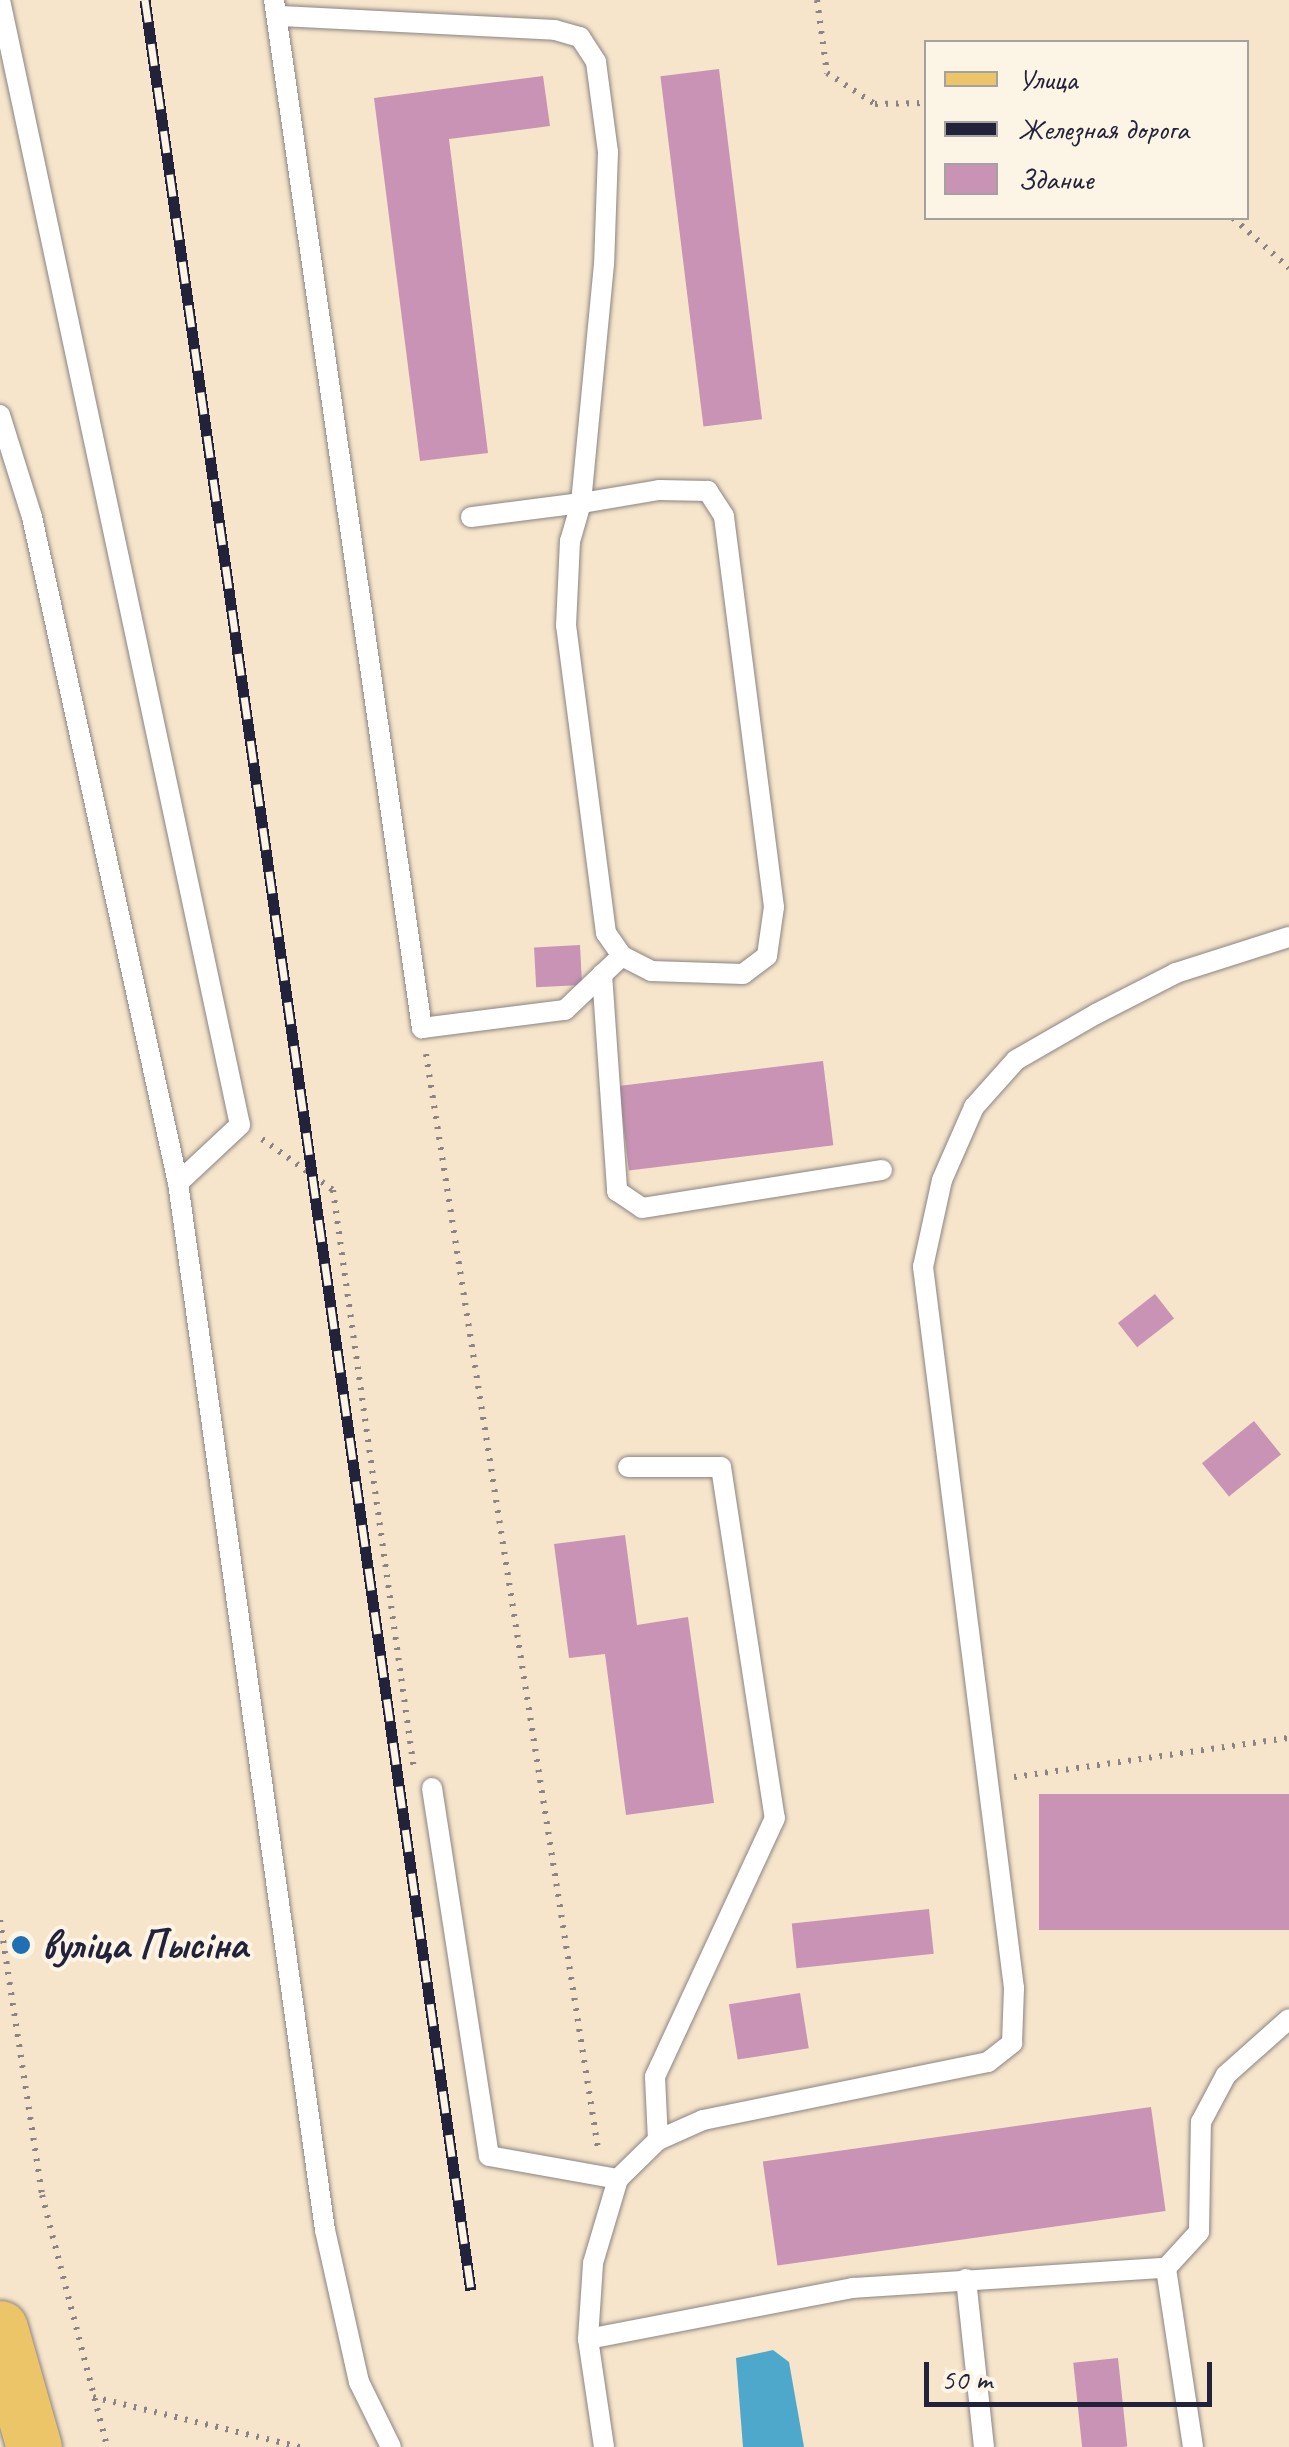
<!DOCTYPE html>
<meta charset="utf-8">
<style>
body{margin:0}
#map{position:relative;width:1289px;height:2447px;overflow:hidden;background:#f6e5cb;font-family:Caveat,sans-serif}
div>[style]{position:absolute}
.water>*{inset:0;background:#4da8cb}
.building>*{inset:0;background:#c893b4;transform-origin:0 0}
.path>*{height:6px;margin-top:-3px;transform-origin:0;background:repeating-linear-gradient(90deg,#8c8483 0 2.5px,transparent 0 10.5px)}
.roads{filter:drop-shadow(0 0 2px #8c8483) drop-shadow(0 0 2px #8c8483)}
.service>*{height:20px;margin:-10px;padding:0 10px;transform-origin:10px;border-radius:10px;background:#fff}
.primary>*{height:55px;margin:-27.5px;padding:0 27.5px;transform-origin:27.5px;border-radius:27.5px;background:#edc569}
.rail>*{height:11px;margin-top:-5.5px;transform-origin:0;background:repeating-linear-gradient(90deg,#fcf5e5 0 22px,#22223b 0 44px);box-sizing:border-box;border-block:2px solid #22223b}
.dots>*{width:28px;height:28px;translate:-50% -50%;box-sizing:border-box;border:5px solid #fcf5e5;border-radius:50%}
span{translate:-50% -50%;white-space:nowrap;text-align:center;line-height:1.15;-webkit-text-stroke:8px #fcf5e5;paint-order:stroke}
.poi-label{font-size:42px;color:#22223b;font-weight:700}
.left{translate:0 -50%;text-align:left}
.legend{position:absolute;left:924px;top:40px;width:325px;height:180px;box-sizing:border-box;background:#fcf5e5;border:2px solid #a5a1a1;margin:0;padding:12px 18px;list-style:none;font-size:30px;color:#22223b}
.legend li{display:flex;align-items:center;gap:20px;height:50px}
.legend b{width:50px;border:2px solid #a5a1a1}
.scale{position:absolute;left:924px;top:2362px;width:288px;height:45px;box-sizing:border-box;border:5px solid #22223b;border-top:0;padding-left:12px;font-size:30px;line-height:35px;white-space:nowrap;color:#22223b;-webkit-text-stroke:8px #fcf5e5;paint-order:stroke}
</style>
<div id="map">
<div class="water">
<div style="clip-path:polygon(773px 2350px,789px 2362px,804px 2447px,743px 2447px,736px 2358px)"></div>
</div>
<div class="building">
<div style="left:719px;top:69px;width:353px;height:59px;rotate:83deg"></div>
<div style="clip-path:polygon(543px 76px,550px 126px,449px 139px,488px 453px,420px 461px,374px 98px)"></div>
<div style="left:580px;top:945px;width:40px;height:46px;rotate:87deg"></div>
<div style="left:823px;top:1061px;width:85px;height:206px;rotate:83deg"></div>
<div style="left:1155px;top:1294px;width:31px;height:47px;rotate:52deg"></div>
<div style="left:1254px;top:1421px;width:43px;height:67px;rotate:51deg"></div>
<div style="clip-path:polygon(625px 1535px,637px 1625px,688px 1617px,714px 1803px,626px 1815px,605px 1654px,569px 1658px,554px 1544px)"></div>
<div style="left:1289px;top:1794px;width:136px;height:250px;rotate:90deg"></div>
<div style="left:929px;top:1909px;width:45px;height:138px;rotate:84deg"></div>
<div style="left:800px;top:1993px;width:56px;height:72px;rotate:81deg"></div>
<div style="left:1151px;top:2107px;width:105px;height:392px;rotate:82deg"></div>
<div style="left:1118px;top:2358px;width:89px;height:45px;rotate:84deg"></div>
</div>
<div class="path">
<div style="left:817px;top:0;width:74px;rotate:82.2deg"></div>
<div style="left:827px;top:73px;width:57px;rotate:32.9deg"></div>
<div style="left:875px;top:104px;width:51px;rotate:-1.1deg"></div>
<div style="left:1233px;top:218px;width:75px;rotate:41.8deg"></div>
<div style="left:426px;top:1054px;width:1107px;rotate:81.07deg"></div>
<div style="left:262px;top:1139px;width:87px;rotate:35.7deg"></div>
<div style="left:333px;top:1190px;width:585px;rotate:82.04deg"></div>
<div style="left:1014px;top:1777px;width:278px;rotate:-8.1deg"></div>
<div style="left:0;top:1920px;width:278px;rotate:81.3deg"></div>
<div style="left:42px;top:2195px;width:260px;rotate:75.5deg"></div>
<div style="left:93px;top:2397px;width:213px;rotate:13.6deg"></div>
</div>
<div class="roads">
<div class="service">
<div style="left:0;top:0;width:1150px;rotate:77.96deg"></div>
<div style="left:240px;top:1125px;width:85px;rotate:136.9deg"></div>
<div style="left:274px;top:0;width:1039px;rotate:81.81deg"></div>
<div style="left:422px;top:1028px;width:144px;rotate:-7.2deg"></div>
<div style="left:565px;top:1010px;width:79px;rotate:-43.5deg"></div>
<div style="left:281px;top:16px;width:274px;rotate:2.9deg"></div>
<div style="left:555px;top:30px;width:26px;rotate:16deg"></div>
<div style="left:580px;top:37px;width:30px;rotate:57deg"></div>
<div style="left:596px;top:62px;width:91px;rotate:82.4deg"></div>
<div style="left:608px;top:152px;width:112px;rotate:92deg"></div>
<div style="left:604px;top:264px;width:240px;rotate:95.5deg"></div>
<div style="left:581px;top:503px;width:40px;rotate:106deg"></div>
<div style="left:570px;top:541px;width:84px;rotate:92.7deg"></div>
<div style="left:566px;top:625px;width:311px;rotate:82.6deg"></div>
<div style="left:606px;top:933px;width:28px;rotate:55deg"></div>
<div style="left:622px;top:956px;width:33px;rotate:27deg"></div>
<div style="left:651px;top:971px;width:92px;rotate:1.9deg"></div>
<div style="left:743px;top:974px;width:30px;rotate:-37deg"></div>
<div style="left:767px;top:956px;width:49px;rotate:-81.9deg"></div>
<div style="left:774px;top:907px;width:394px;rotate:-97.3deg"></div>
<div style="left:724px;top:516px;width:30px;rotate:-123deg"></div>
<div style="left:708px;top:491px;width:49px;rotate:-178.8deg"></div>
<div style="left:659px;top:490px;width:79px;rotate:170.5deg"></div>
<div style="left:581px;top:503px;width:111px;rotate:172.7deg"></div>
<div style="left:0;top:415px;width:107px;rotate:72.6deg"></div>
<div style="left:32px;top:517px;width:682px;rotate:77.64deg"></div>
<div style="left:178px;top:1183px;width:1057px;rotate:82.01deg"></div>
<div style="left:325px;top:2230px;width:156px;rotate:77.4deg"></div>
<div style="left:359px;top:2382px;width:72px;rotate:63.8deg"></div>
<div style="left:602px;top:974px;width:218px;rotate:86deg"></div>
<div style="left:617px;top:1191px;width:30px;rotate:34deg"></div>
<div style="left:642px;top:1208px;width:243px;rotate:-9deg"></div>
<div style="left:628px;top:1467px;width:93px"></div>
<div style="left:721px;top:1467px;width:355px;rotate:81.3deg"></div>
<div style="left:775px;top:1818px;width:285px;rotate:114.9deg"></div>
<div style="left:655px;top:2077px;width:63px;rotate:87.3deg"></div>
<div style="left:432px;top:1788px;width:372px;rotate:81.2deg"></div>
<div style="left:489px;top:2156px;width:131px;rotate:10.1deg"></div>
<div style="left:966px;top:2279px;width:169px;rotate:83.9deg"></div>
<div style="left:588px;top:2339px;width:270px;rotate:-10.9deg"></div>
<div style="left:853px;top:2288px;width:314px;rotate:-3.7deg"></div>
<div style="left:604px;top:2447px;width:109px;rotate:-98.4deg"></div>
<div style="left:588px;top:2339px;width:76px;rotate:-86.2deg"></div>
<div style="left:593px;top:2263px;width:88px;rotate:-73.4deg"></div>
<div style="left:618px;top:2179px;width:56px;rotate:-44.3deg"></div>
<div style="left:658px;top:2140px;width:49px;rotate:-24deg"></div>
<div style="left:703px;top:2120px;width:291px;rotate:-11.5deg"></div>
<div style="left:988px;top:2062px;width:31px;rotate:-38deg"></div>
<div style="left:1012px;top:2043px;width:55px;rotate:-87.9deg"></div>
<div style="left:1014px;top:1988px;width:727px;rotate:-97.19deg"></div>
<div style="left:923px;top:1267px;width:89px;rotate:-77.7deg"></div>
<div style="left:942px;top:1180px;width:80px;rotate:-66.3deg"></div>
<div style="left:974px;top:1107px;width:63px;rotate:-48.2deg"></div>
<div style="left:1016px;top:1060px;width:92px;rotate:-29.9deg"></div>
<div style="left:1096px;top:1014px;width:90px;rotate:-27.1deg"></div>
<div style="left:1176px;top:973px;width:119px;rotate:-17.7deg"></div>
<div style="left:1193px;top:2447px;width:181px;rotate:-98.6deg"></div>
<div style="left:1166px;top:2268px;width:49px;rotate:-47.5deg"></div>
<div style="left:1199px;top:2232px;width:110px;rotate:-89deg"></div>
<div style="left:1201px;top:2122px;width:53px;rotate:-62deg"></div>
<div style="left:1226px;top:2075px;width:84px;rotate:-41.6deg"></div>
</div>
<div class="primary">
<div style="left:0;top:2328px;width:124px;rotate:74.1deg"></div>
</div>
</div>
<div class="rail">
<div style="left:145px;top:0;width:2313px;rotate:81.9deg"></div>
</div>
<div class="dots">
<div style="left:21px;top:1945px;background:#1f6fb2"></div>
</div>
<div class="poi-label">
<span class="left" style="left:41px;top:1945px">вуліца Пысіна</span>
</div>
<ul class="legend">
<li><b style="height:12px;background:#edc569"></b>Улица</li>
<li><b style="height:12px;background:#22223b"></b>Железная дорога</li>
<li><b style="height:28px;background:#c893b4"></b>Здание</li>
</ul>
<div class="scale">50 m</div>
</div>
